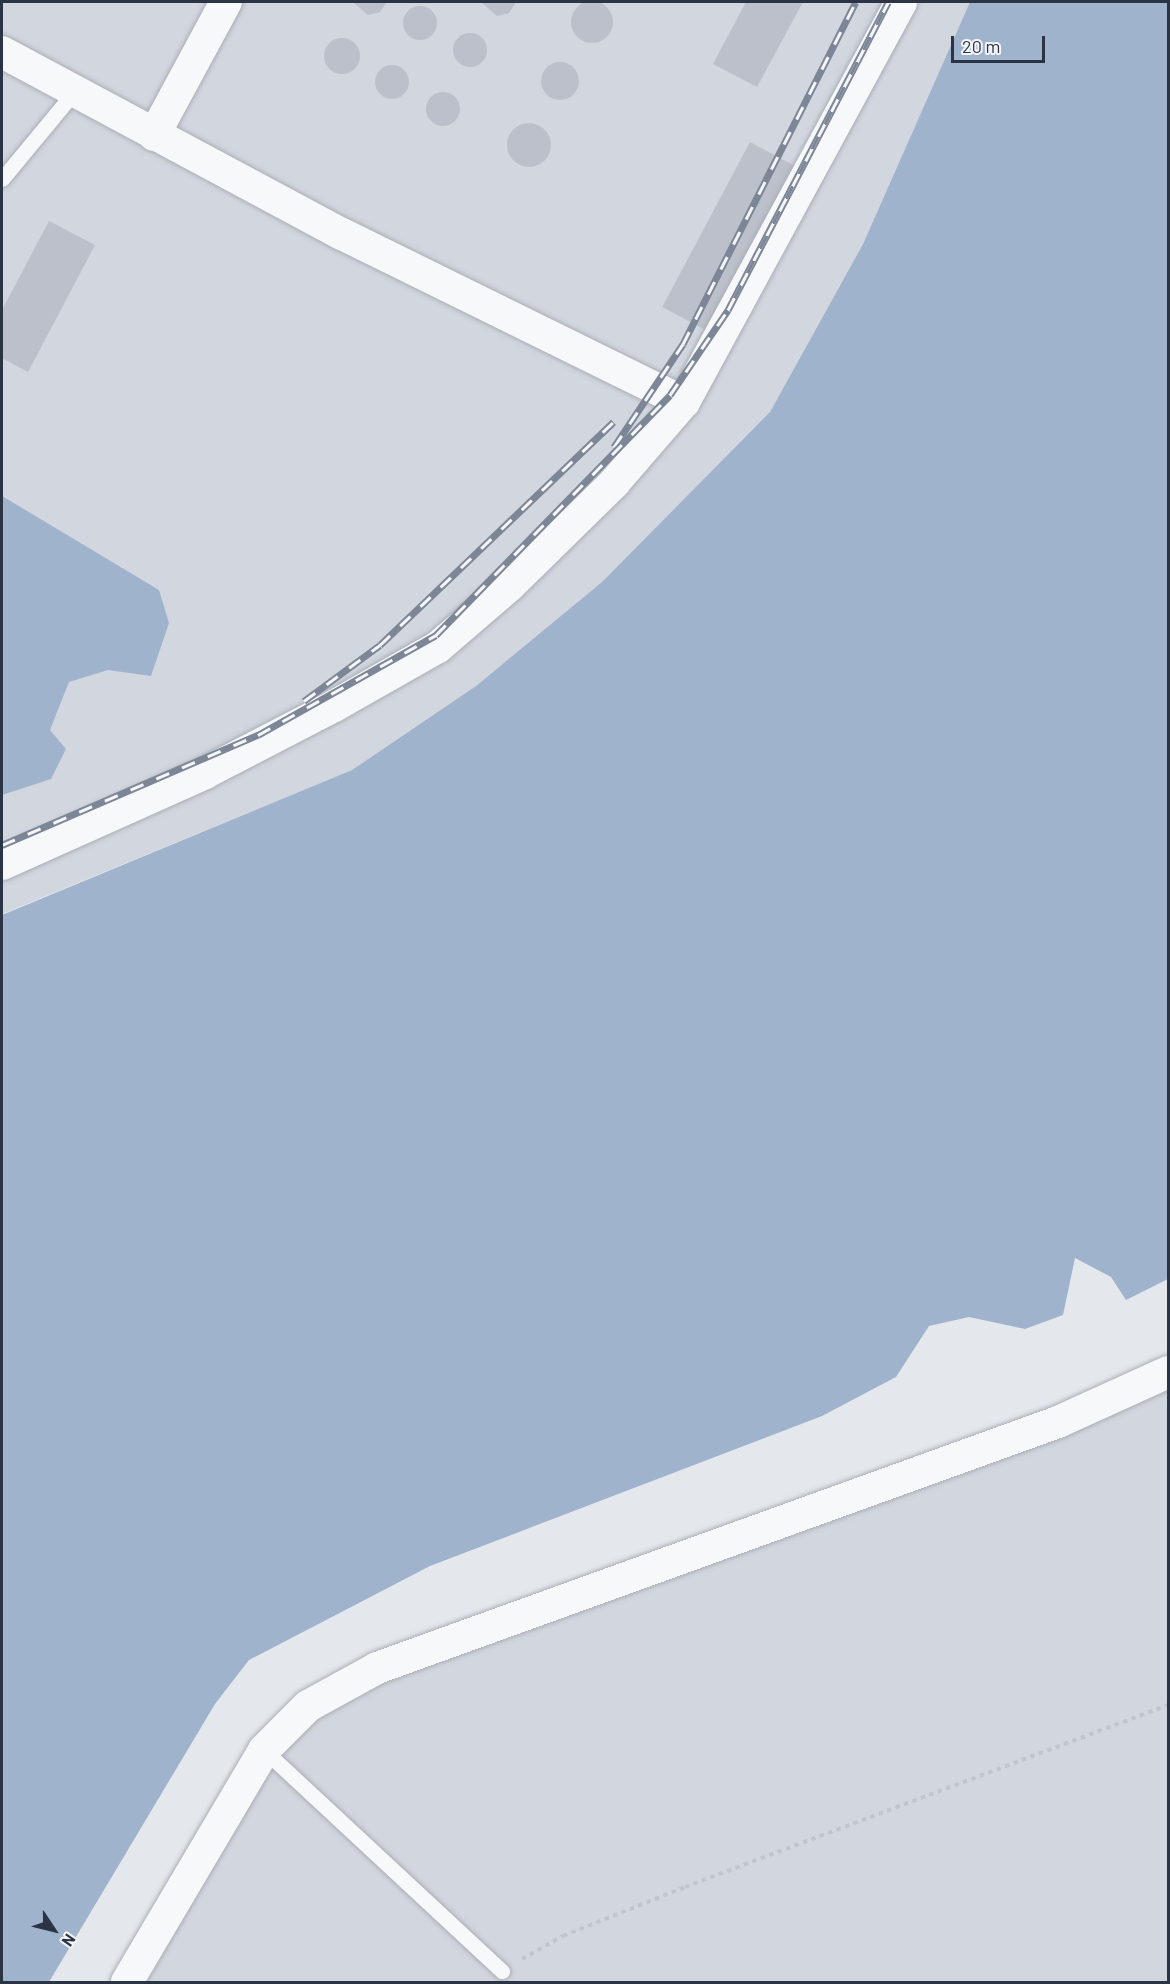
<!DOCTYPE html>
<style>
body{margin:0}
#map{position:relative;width:1170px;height:1984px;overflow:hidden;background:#e4e7ec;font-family:Barlow,sans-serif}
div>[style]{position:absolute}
.built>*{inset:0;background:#d2d6de}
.water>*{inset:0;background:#9fb4cc}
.building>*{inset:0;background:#bbc0ca;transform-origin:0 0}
.round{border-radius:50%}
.path>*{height:4px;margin-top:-2px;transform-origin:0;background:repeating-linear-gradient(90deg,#c2c5cb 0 4.5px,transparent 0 9px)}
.roads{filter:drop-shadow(0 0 2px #a9aeb7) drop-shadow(0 0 2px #a9aeb7)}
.lane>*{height:15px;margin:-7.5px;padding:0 7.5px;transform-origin:7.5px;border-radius:7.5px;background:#f7f8fa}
.street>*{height:32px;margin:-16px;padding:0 16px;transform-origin:16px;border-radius:16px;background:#f7f8fa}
.rail>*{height:7px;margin-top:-3.5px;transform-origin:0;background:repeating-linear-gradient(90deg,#f4f6f9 0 14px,#7d8696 0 28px);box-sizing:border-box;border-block:2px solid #7d8696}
span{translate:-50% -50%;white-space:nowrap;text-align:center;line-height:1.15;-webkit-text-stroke:5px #f4f6f9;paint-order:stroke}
.frame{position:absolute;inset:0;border:3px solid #2b3445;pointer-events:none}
.north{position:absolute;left:24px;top:1900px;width:60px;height:60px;-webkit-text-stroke:4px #f4f6f9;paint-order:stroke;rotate:125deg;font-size:16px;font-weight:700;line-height:24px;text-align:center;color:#2b3445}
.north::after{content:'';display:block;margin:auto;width:21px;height:27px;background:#2b3445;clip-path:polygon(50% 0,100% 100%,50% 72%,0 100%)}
.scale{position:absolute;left:951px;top:36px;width:94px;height:27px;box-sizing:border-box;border:3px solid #2b3445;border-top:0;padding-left:8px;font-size:18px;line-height:21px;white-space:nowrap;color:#2b3445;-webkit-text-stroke:4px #f4f6f9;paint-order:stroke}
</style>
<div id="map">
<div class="built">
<div style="clip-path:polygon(2px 2px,970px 2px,863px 244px,770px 412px,602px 582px,476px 686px,352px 770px,2px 914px)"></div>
<div style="clip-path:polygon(1168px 1372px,1168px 1982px,127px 1982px,308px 1706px)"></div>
</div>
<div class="water">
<div style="clip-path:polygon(970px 2px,1168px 2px,1168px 1279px,1126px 1300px,1111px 1277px,1075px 1258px,1063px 1315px,1025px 1329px,969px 1317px,929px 1326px,896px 1377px,822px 1416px,430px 1566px,249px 1660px,215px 1704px,49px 1982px,2px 1982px,2px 915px,352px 770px,476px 686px,602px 582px,770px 412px,863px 244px)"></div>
<div style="clip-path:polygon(2px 496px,159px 590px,169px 623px,151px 676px,108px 670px,69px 682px,50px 730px,66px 749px,51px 779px,2px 795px)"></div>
</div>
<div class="building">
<div class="round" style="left:571px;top:1px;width:42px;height:42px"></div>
<div style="clip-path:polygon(353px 2px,387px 2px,380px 12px,368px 15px)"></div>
<div style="clip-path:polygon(481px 2px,516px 2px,509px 13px,497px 16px)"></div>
<div style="clip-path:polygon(746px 2px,803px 2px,757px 87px,713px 64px)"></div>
<div class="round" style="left:403px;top:6px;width:34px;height:34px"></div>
<div class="round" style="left:453px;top:33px;width:34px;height:34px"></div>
<div class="round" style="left:324px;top:38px;width:36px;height:36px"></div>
<div class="round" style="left:541px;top:62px;width:38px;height:38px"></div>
<div class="round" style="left:375px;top:65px;width:34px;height:34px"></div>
<div class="round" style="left:426px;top:92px;width:34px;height:34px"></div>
<div class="round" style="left:507px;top:123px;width:44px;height:44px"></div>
<div style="left:750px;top:142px;width:51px;height:187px;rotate:28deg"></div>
<div style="clip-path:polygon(49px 221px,95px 245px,28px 372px,2px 358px,2px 310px)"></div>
</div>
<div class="path">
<div style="left:522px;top:1959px;width:47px;rotate:-29.3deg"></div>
<div style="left:563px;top:1936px;width:131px;rotate:-21.9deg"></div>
<div style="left:685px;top:1887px;width:516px;rotate:-20.65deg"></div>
</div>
<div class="roads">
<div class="lane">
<div style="left:2px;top:179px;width:113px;rotate:-50.4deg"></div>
<div style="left:264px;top:1750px;width:325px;rotate:42.9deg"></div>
</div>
<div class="street">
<div style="left:2px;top:52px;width:386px;rotate:28.2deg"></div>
<div style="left:342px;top:234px;width:381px;rotate:26.2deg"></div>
<div style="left:154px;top:135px;width:151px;rotate:-61.6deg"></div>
<div style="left:2px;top:864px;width:222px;rotate:-24.1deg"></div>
<div style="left:205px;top:773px;width:145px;rotate:-27.4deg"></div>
<div style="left:334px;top:706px;width:120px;rotate:-29.6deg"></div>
<div style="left:438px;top:647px;width:95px;rotate:-40.7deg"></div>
<div style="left:510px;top:585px;width:146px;rotate:-44.4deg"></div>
<div style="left:614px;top:483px;width:107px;rotate:-49.2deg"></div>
<div style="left:684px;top:402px;width:455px;rotate:-61.5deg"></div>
<div style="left:127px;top:1982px;width:269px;rotate:-59.4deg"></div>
<div style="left:264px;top:1750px;width:62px;rotate:-45deg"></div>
<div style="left:308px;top:1706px;width:79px;rotate:-28.8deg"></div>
<div style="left:377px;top:1668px;width:724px;rotate:-19.86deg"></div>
<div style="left:1058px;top:1422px;width:121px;rotate:-24.4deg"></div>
</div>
</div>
<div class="rail">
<div style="left:614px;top:447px;width:124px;rotate:-56.2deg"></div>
<div style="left:683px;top:344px;width:383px;rotate:-63.2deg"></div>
<div style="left:304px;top:701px;width:94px;rotate:-36.4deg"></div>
<div style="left:380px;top:645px;width:323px;rotate:-43.7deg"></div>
<div style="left:2px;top:845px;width:279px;rotate:-23.3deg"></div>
<div style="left:258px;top:735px;width:204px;rotate:-29.3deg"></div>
<div style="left:436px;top:635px;width:335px;rotate:-45.7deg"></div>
<div style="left:670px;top:395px;width:103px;rotate:-55.7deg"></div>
<div style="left:728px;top:310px;width:347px;rotate:-62.5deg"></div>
</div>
<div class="frame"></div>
<div class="north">N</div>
<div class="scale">20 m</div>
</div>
